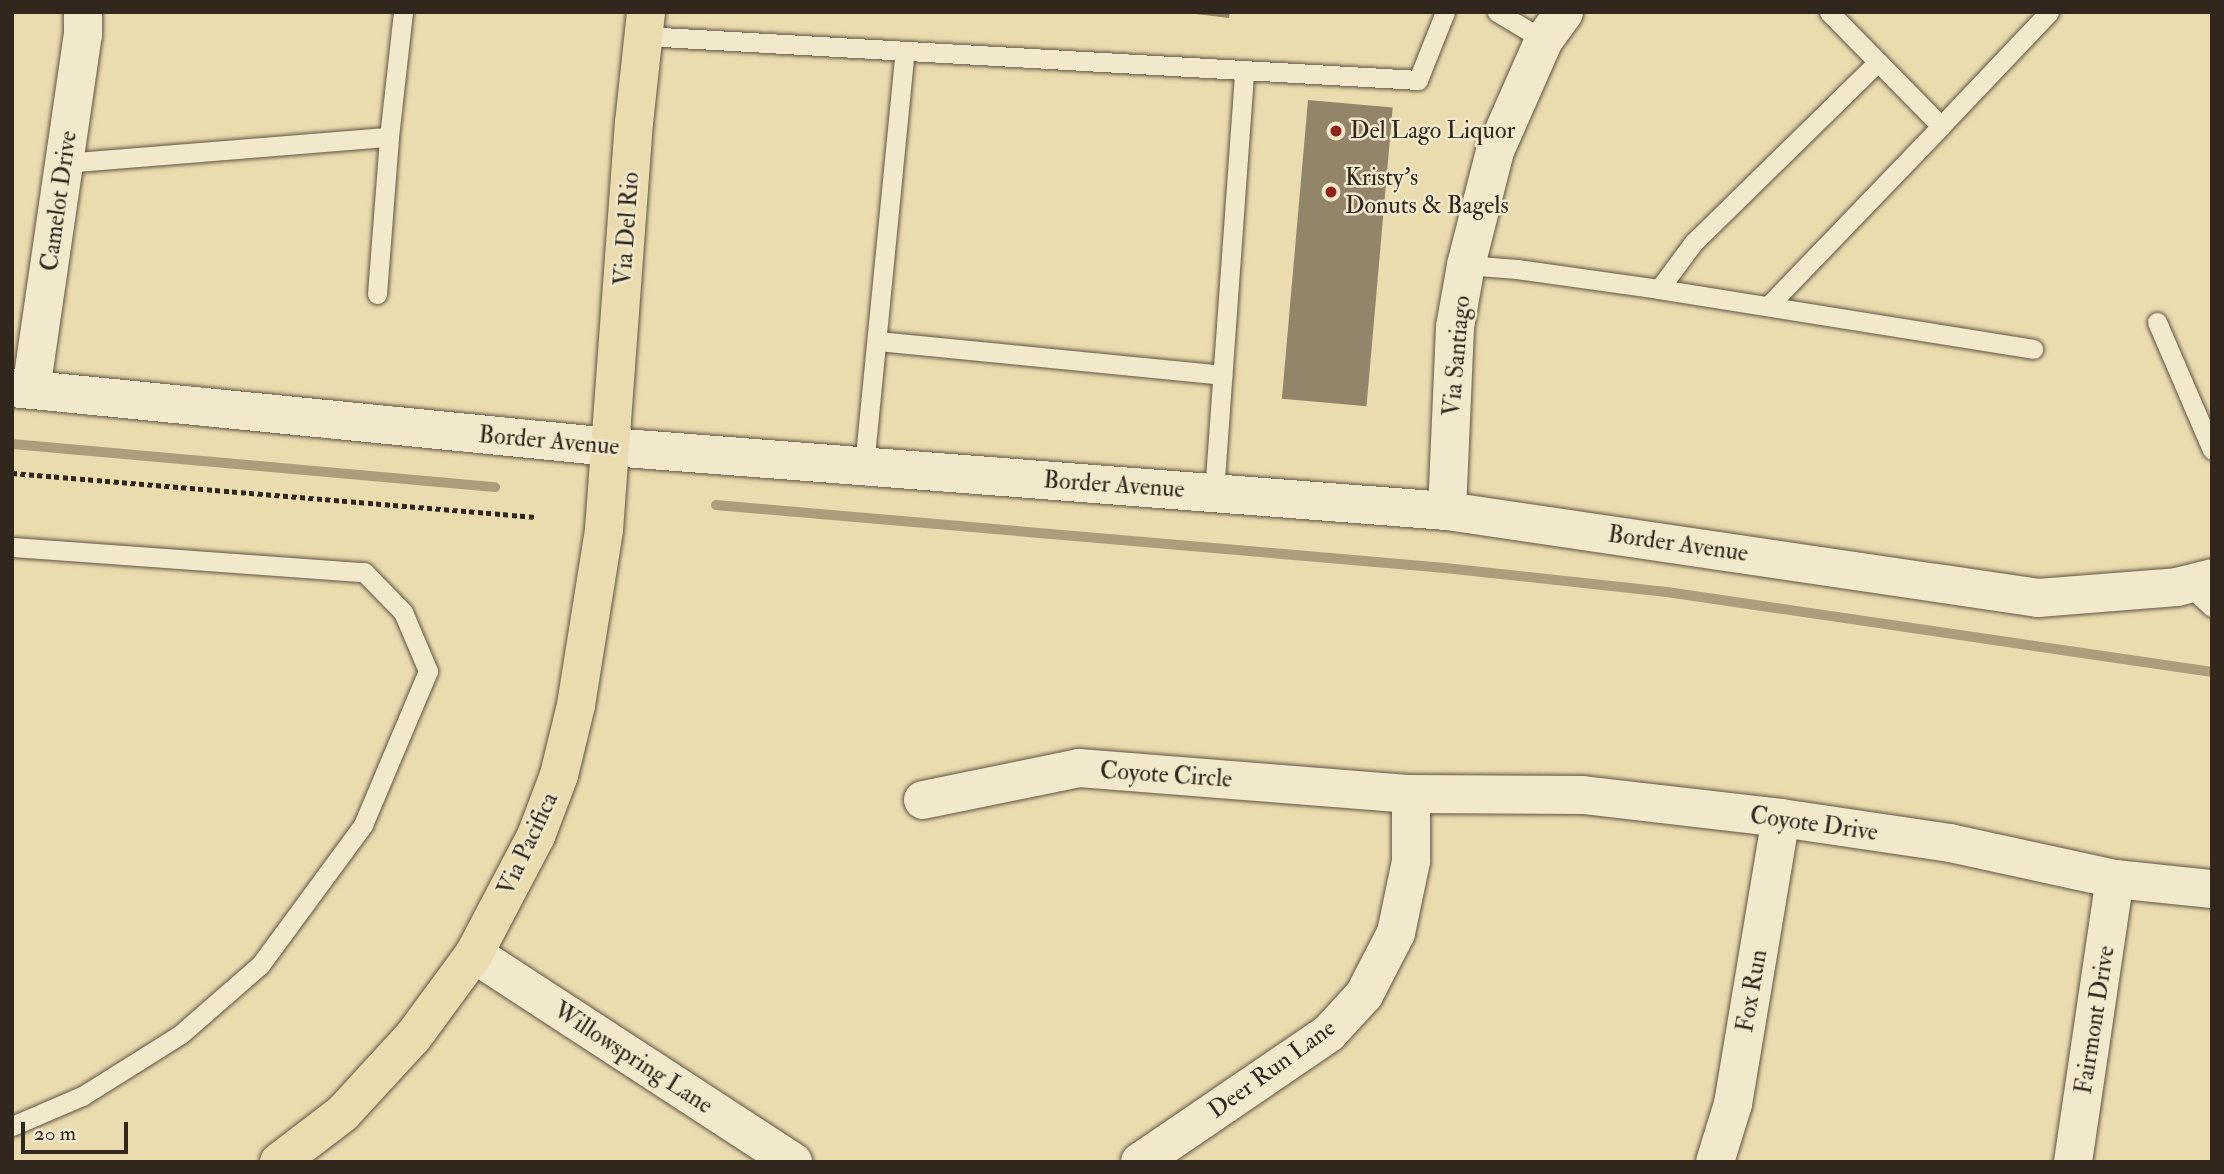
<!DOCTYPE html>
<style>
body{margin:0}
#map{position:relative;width:2224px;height:1174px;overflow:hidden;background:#ebdcaf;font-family:"IM FELL Double Pica",serif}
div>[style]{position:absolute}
.stream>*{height:10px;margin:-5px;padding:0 5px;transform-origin:5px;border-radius:5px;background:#ac9e7d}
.building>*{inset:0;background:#928569;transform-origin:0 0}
.path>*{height:4.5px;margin-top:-2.25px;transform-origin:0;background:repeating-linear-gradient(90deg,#31271d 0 5px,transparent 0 8.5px)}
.roads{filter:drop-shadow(0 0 2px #605442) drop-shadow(0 0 2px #605442)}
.service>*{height:19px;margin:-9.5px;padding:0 9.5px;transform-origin:9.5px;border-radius:9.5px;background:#f2e8cb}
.minor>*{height:38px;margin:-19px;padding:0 19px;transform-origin:19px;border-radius:19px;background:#f2e8cb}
.tertiary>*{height:38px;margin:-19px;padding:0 19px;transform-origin:19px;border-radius:19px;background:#f2e8cb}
.primary>*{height:38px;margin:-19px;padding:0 19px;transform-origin:19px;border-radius:19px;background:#ebdcaf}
.dots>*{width:19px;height:19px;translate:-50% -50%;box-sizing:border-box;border:4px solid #f2e8cb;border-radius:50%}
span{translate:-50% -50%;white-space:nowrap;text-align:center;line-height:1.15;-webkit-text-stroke:5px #f2e8cb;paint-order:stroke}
.poi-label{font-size:24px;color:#31271d}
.left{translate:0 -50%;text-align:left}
.street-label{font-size:24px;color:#31271d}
.frame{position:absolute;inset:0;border:14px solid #31271d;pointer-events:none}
.scale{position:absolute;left:21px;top:1122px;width:107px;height:32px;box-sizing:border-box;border:4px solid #31271d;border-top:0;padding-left:9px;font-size:21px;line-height:24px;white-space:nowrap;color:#31271d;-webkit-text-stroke:5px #f2e8cb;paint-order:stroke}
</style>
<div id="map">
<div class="stream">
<div style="left:12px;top:444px;width:485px;rotate:5.1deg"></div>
<div style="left:716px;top:505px;width:732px;rotate:4.94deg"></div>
<div style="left:1445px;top:568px;width:223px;rotate:6.2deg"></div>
<div style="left:1667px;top:592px;width:551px;rotate:8.35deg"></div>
</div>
<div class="building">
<div style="clip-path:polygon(1179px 12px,1230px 12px,1229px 18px)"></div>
<div style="left:1308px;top:100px;width:85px;height:300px;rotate:5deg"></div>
</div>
<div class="path">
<div style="left:12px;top:473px;width:526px;rotate:4.8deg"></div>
</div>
<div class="roads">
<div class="service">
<div style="left:1497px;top:12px;width:55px;rotate:30.8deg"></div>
<div style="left:1829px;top:12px;width:160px;rotate:45.5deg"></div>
<div style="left:1941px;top:126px;width:157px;rotate:-46.5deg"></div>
<div style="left:644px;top:36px;width:775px;rotate:3.25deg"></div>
<div style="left:1418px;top:80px;width:73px;rotate:-68.3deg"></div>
<div style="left:64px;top:163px;width:326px;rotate:-4.6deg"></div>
<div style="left:1466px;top:265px;width:51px;rotate:4.5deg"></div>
<div style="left:1517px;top:269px;width:143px;rotate:8deg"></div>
<div style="left:1659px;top:289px;width:379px;rotate:9.1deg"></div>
<div style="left:1659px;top:289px;width:57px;rotate:-53.5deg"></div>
<div style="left:1693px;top:243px;width:259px;rotate:-44.4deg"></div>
<div style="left:377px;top:294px;width:157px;rotate:-85.6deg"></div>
<div style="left:389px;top:137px;width:126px;rotate:-83.6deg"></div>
<div style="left:1768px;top:306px;width:250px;rotate:-46.1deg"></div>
<div style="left:2157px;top:322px;width:139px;rotate:66.7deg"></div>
<div style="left:877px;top:341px;width:347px;rotate:5.6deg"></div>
<div style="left:864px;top:466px;width:417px;rotate:-84.4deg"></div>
<div style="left:1214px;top:493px;width:424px;rotate:-85.9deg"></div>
<div style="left:12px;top:547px;width:353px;rotate:4.1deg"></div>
<div style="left:364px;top:572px;width:56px;rotate:45.7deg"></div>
<div style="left:403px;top:612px;width:64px;rotate:67deg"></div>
<div style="left:428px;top:671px;width:167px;rotate:112.9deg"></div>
<div style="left:363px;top:825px;width:174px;rotate:126.3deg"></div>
<div style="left:260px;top:965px;width:105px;rotate:138.9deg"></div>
<div style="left:181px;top:1034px;width:117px;rotate:147.9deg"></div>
<div style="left:82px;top:1096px;width:76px;rotate:156.8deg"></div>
<div style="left:2187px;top:584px;width:34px;rotate:43deg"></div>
</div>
<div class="minor">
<div style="left:31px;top:390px;width:359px;rotate:-81.7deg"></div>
<div style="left:83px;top:35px;width:23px;rotate:-90deg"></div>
<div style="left:923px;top:800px;width:159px;rotate:-11.6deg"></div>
<div style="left:1079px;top:768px;width:333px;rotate:4.5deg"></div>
<div style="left:1411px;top:794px;width:172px;rotate:0.3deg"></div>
<div style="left:1583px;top:795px;width:199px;rotate:6.6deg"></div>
<div style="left:1781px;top:818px;width:171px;rotate:8.4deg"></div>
<div style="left:1950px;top:843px;width:169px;rotate:12.3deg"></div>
<div style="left:2115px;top:879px;width:98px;rotate:5.9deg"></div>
<div style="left:474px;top:954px;width:381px;rotate:33.1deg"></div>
<div style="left:1140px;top:1162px;width:229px;rotate:-34.3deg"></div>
<div style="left:1329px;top:1033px;width:52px;rotate:-47.4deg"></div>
<div style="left:1364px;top:995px;width:70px;rotate:-62.7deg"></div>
<div style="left:1396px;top:933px;width:74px;rotate:-78.2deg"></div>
<div style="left:1411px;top:861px;width:67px;rotate:-90deg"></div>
<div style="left:1715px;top:1162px;width:61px;rotate:-72.8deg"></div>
<div style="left:1733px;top:1104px;width:290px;rotate:-80.5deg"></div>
<div style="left:2073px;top:1162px;width:286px;rotate:-81.6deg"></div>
</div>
<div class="tertiary">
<div style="left:12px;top:388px;width:602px;rotate:5.63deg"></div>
<div style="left:611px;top:447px;width:838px;rotate:4.38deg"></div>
<div style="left:1447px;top:511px;width:597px;rotate:8.37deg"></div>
<div style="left:2038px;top:598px;width:139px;rotate:-4.5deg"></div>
<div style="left:2177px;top:587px;width:36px;rotate:-14deg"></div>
<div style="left:1447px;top:511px;width:184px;rotate:-87.5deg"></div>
<div style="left:1455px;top:327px;width:63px;rotate:-79.9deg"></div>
<div style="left:1466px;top:265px;width:118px;rotate:-75.7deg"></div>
<div style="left:1495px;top:151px;width:121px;rotate:-66.2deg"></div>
<div style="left:1544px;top:40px;width:34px;rotate:-54deg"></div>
</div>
<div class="primary">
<div style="left:279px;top:1162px;width:81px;rotate:-37.4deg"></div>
<div style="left:343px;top:1113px;width:103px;rotate:-47.4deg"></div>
<div style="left:413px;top:1037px;width:103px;rotate:-53.7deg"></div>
<div style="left:474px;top:954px;width:133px;rotate:-62.3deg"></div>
<div style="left:536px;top:836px;width:65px;rotate:-69.3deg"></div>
<div style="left:559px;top:775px;width:72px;rotate:-76.3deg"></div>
<div style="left:576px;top:705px;width:177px;rotate:-80.9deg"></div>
<div style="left:604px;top:530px;width:408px;rotate:-85.8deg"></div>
<div style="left:634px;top:123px;width:112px;rotate:-83.8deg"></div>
</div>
</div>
<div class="dots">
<div style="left:1336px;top:131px;background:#8f2418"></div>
<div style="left:1331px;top:192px;background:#8f2418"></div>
</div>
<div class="poi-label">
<span class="left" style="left:1350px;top:131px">Del Lago Liquor</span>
<span class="left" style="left:1345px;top:192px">Kristy's<br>Donuts &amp; Bagels</span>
</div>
<div class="street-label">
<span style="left:59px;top:201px;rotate:-82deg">Camelot Drive</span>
<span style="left:627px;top:229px;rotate:-86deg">Via Del Rio</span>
<span style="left:1457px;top:356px;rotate:-85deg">Via Santiago</span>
<span style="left:549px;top:441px;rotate:5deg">Border Avenue</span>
<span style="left:1114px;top:485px;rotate:4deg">Border Avenue</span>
<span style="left:1678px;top:544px;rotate:8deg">Border Avenue</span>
<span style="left:1166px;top:775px;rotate:4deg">Coyote Circle</span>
<span style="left:1814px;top:824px;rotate:8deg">Coyote Drive</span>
<span style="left:528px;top:844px;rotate:-65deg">Via Pacifica</span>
<span style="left:1752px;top:991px;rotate:-80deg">Fox Run</span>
<span style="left:2095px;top:1020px;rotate:-81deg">Fairmont Drive</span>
<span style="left:633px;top:1058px;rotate:33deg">Willowspring Lane</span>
<span style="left:1272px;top:1069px;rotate:-36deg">Deer Run Lane</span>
</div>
<div class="frame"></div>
<div class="scale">20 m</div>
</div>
